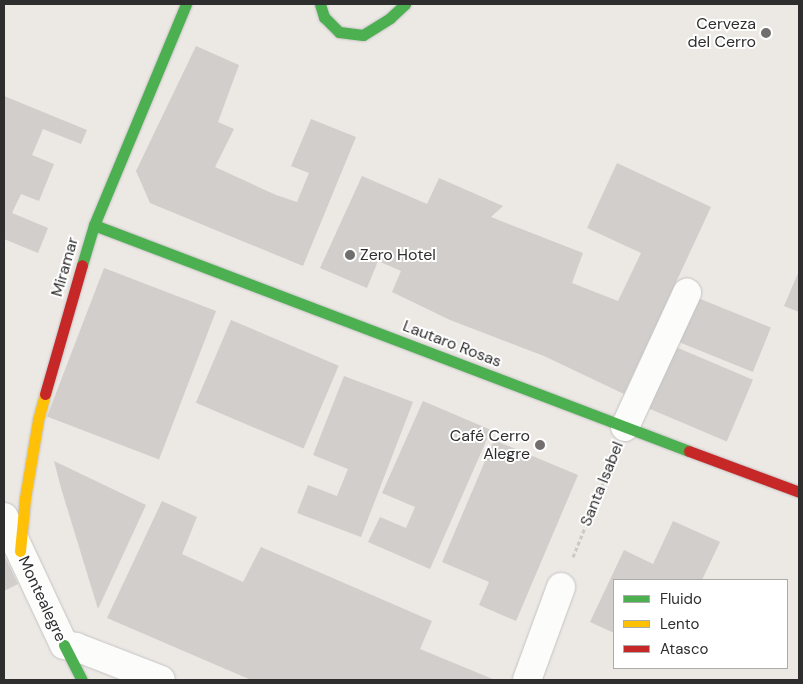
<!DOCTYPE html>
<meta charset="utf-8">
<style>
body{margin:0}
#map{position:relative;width:803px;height:684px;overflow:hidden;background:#ece8e4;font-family:"DM Sans",sans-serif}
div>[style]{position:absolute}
.building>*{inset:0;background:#d1cecb;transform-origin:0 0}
.path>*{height:3px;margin-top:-1.5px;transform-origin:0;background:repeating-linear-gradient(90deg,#c9c9c8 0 4px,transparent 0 6.5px)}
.roads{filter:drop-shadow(0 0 1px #c5c4c5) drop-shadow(0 0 1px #c5c4c5)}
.street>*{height:28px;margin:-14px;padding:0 14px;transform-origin:14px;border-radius:14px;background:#fcfcfb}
.fast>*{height:11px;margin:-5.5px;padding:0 5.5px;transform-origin:5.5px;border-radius:5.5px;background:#4caf50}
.slow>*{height:11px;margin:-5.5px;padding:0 5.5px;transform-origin:5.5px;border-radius:5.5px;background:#ffc107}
.jam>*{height:11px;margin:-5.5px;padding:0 5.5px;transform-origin:5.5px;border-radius:5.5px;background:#c62828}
.dots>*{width:14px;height:14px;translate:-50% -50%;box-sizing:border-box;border:2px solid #fff;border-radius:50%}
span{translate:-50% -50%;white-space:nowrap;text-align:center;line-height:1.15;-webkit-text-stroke:4px #fff;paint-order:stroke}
.poi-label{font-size:16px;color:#2e2e2e}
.right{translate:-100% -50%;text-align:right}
.left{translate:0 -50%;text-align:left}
.street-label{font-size:16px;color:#2e2e2e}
.frame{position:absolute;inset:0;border:5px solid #2e2e2e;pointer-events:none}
.legend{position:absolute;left:613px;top:579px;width:175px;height:90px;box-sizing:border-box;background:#fff;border:1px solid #ababab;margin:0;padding:6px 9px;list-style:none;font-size:15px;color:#2e2e2e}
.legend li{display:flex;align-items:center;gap:10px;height:25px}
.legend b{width:25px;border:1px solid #ababab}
</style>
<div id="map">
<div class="building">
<div style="clip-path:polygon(196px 46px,239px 65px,218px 122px,234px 129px,215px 167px,276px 195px,297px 202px,309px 173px,291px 166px,311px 119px,356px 137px,303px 266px,150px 203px,136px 171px)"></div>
<div style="clip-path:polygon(4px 96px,87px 130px,81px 144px,43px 129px,32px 155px,54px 164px,39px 201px,21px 194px,12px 213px,48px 228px,38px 253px,4px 239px)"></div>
<div style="clip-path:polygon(617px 163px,711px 207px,624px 394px,544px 356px,450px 320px,392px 292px,401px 271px,378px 261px,367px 288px,320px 268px,362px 176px,427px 204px,439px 178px,503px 206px,491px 217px,583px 253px,572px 283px,618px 301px,641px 253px,587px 228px)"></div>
<div style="left:104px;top:268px;width:120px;height:159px;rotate:21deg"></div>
<div style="clip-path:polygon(799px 271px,799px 312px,784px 306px)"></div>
<div style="left:693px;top:296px;width:84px;height:48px;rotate:22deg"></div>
<div style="left:231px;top:320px;width:117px;height:90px;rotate:23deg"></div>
<div style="left:671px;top:345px;width:89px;height:67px;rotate:23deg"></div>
<div style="clip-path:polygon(344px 376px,413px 402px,361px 537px,297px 513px,308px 485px,337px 496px,348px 469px,313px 455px)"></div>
<div style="clip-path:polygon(423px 401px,491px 430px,430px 569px,368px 542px,380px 517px,406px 528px,415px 507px,382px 493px)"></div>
<div style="clip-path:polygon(494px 440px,578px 475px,516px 621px,479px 605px,489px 582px,442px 562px)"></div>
<div style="clip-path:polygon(54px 461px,146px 505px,98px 609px,61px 488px)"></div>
<div style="clip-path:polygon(162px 501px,197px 517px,182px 554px,243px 582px,261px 547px,432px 621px,420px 649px,495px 680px,251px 680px,107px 618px)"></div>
<div style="clip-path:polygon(673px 521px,720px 542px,702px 580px,614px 580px,614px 633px,590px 622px,624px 550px,653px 564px)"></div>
<div style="clip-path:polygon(4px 555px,18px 584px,4px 591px)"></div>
</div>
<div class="path">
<div style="left:573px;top:557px;width:107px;rotate:-68deg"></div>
</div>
<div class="roads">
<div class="street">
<div style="left:625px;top:427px;width:148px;rotate:-65.2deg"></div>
<div style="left:4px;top:517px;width:141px;rotate:64.9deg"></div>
<div style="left:64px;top:645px;width:12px;rotate:9deg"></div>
<div style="left:76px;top:647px;width:91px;rotate:21.2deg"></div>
<div style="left:527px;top:680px;width:99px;rotate:-69.9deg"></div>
</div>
<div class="fast">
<div style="left:320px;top:4px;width:14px;rotate:73deg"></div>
<div style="left:324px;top:17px;width:21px;rotate:45deg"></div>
<div style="left:339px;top:32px;width:24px;rotate:7deg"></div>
<div style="left:363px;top:35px;width:32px;rotate:-32deg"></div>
<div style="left:390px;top:18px;width:21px;rotate:-43deg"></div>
<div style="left:94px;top:225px;width:636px;rotate:20.8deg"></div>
<div style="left:82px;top:265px;width:42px;rotate:-73.3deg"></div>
<div style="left:94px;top:225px;width:239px;rotate:-67.4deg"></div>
<div style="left:64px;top:645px;width:39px;rotate:63deg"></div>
</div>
<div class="slow">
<div style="left:20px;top:551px;width:53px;rotate:-84.6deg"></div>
<div style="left:25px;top:498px;width:79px;rotate:-80.5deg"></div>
<div style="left:38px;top:420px;width:27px;rotate:-75deg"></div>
</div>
<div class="jam">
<div style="left:45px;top:394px;width:134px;rotate:-74deg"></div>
<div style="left:689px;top:451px;width:117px;rotate:20.4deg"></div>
</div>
</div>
<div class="dots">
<div style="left:766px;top:33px;background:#706f6e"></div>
<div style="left:350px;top:255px;background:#706f6e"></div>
<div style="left:540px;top:445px;background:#706f6e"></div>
</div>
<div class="poi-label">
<span class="right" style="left:756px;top:33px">Cerveza<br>del Cerro</span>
<span class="left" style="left:360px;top:255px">Zero Hotel</span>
<span class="right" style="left:530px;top:445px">Café Cerro<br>Alegre</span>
</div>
<div class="street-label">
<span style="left:65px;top:267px;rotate:-74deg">Miramar</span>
<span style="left:452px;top:344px;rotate:21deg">Lautaro Rosas</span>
<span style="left:602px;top:484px;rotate:-68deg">Santa Isabel</span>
<span style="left:42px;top:599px;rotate:65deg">Montealegre</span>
</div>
<div class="frame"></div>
<ul class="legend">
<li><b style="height:6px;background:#4caf50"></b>Fluido</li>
<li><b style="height:6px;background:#ffc107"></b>Lento</li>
<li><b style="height:6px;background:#c62828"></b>Atasco</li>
</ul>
</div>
